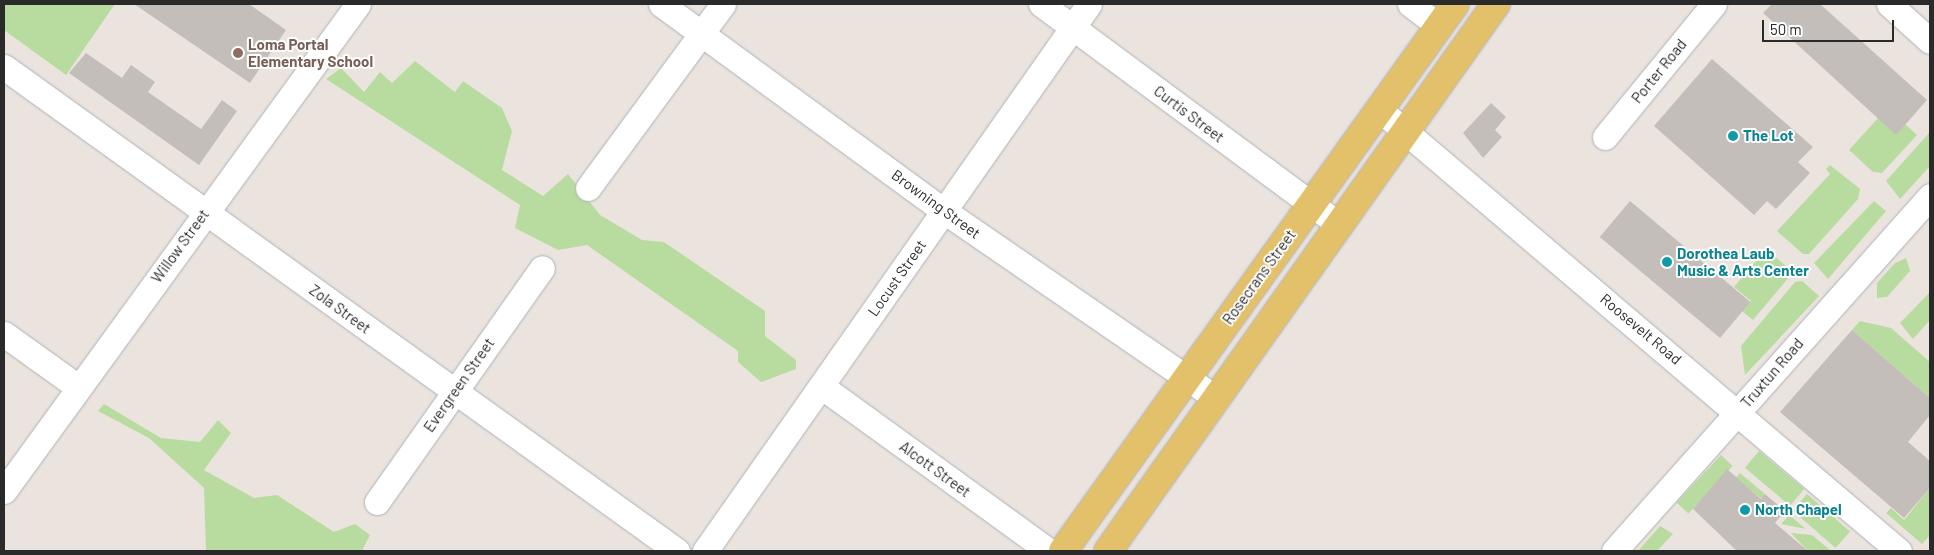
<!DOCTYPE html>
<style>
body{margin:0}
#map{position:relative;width:1934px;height:555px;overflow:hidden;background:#ebe4de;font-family:Barlow,sans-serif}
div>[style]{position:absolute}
.green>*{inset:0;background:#b8dc9f;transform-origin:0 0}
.building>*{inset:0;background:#c3beba;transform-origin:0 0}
.roads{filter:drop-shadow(0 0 1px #aeb1b9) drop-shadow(0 0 1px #aeb1b9)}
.minor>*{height:25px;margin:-12.5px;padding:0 12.5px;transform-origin:12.5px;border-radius:12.5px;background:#fff}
.major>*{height:28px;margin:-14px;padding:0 14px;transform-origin:14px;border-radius:14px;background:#e3c06a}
.dots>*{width:14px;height:14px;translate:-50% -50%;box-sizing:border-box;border:2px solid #fff;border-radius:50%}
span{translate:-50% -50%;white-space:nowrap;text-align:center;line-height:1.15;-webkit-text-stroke:4px #fff;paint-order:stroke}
.education-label{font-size:15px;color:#785e54;font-weight:700}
.left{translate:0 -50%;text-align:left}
.street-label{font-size:15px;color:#2a2a2a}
.culture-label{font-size:15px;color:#0d838f;font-weight:700}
.frame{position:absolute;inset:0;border:5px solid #2a2a2a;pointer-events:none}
.scale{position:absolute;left:1762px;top:20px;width:132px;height:22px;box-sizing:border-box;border:2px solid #2a2a2a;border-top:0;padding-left:6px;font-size:15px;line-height:18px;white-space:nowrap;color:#2a2a2a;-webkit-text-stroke:4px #fff;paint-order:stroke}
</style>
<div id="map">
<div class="green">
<div style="clip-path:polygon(4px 4px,115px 4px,66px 75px,4px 30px)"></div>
<div style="clip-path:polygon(415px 61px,455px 92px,463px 81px,502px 108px,512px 131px,502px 170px,543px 196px,568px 174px,600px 215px,642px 240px,664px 242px,765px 311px,765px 336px,796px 360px,796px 369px,761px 382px,738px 362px,738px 351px,587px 245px,558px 250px,515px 228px,520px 205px,326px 79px,341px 68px,364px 92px,380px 72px,392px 83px)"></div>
<div style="clip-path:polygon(1878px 118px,1905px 124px,1917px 135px,1882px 173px,1873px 172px,1849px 150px)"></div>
<div style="clip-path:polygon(1930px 132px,1930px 166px,1900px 199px,1886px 181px)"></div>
<div style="clip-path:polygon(1830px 165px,1860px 189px,1858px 199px,1809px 254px,1803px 254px,1777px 231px,1830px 174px,1826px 169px)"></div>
<div style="clip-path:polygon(1874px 201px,1886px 211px,1828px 279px,1814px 263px)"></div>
<div style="clip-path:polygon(1766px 249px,1786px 266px,1789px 277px,1753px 320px,1742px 311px,1751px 301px,1734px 287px)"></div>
<div style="clip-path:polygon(1906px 258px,1910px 271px,1887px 297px,1877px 298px,1877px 283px,1895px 263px)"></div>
<div style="clip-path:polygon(1802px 281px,1819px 296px,1745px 375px,1741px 346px,1795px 282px)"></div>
<div style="clip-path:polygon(1930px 292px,1930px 320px,1913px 339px,1900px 323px)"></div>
<div style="clip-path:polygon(1860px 321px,1891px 328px,1930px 362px,1930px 398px,1852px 330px)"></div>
<div style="clip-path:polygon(104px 404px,161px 438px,200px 442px,218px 420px,231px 433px,204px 470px,254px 498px,277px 495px,334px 532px,355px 524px,370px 535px,362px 551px,206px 551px,204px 488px,149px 438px,98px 411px)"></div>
<div style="left:1759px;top:451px;width:59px;height:22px;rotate:40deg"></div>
<div style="left:1721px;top:455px;width:16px;height:65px;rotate:43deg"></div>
<div style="left:1740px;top:473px;width:33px;height:6px;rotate:40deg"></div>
<div style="clip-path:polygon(1930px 488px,1930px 535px,1922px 544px,1886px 513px,1891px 508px,1904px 520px)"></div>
<div style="left:1807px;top:494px;width:57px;height:22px;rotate:41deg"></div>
<div style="clip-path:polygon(1789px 515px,1806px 529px,1781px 524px)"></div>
<div style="clip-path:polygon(1660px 526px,1673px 534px,1657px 551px,1638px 551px)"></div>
<div style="clip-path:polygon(1791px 533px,1812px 535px,1830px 550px,1808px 551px)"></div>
</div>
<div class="building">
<div style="clip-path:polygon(134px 4px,249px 4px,286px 30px,250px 83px)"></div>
<div style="clip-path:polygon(1772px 4px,1820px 4px,1927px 100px,1896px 135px,1763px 13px)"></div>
<div style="clip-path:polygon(86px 53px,122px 78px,131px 65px,155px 82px,148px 92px,201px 129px,222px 100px,237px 111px,199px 165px,69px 73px)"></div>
<div style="clip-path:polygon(1712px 59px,1813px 147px,1798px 162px,1810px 173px,1776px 209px,1767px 201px,1754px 215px,1654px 126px)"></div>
<div style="clip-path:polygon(1491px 103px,1506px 117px,1495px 130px,1502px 137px,1483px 158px,1463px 133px)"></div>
<div style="left:1630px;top:201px;width:157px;height:47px;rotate:40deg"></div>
<div style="clip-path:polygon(1852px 330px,1930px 398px,1930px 415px,1908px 442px,1930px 461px,1930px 488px,1904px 518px,1780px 412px)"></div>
<div style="clip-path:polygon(1727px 469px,1761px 499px,1765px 494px,1785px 511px,1775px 523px,1808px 551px,1737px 551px,1693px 509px)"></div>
</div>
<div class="roads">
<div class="minor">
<div style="left:661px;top:4px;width:351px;rotate:36.2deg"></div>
<div style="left:944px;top:211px;width:329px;rotate:34.5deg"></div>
<div style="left:1041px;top:4px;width:368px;rotate:36.5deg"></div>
<div style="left:1410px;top:4px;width:36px;rotate:37deg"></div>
<div style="left:1889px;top:4px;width:55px;rotate:42.1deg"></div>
<div style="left:4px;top:67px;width:829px;rotate:35.72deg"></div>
<div style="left:1380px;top:110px;width:681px;rotate:40.35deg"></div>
<div style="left:1605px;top:137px;width:172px;rotate:-50.7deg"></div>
<div style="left:588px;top:188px;width:228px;rotate:-53.7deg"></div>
<div style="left:4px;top:334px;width:91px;rotate:35.6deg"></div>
<div style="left:821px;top:386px;width:281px;rotate:35.9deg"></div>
<div style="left:4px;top:491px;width:602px;rotate:-53.99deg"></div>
<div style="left:377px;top:502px;width:286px;rotate:-54.8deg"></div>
<div style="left:705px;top:551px;width:668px;rotate:-54.93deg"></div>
<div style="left:1614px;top:551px;width:475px;rotate:-48.3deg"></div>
</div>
<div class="major">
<div style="left:1063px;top:551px;width:673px;rotate:-54.37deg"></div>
<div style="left:1108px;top:551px;width:671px;rotate:-54.65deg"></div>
</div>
</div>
<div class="dots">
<div style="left:238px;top:53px;background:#8d6e63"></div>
<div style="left:1733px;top:136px;background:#0f9aa8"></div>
<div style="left:1667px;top:262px;background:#0f9aa8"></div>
<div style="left:1745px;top:510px;background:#0f9aa8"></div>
</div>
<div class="education-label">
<span class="left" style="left:248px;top:53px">Loma Portal<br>Elementary School</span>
</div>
<div class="street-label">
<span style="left:1659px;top:71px;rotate:-51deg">Porter Road</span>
<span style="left:1189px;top:114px;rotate:37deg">Curtis Street</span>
<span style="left:936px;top:204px;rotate:36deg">Browning Street</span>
<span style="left:180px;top:246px;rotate:-54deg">Willow Street</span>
<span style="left:1259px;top:277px;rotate:-54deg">Rosecrans Street</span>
<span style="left:897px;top:278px;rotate:-55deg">Locust Street</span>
<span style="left:340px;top:309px;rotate:36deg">Zola Street</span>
<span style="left:1641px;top:329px;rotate:40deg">Roosevelt Road</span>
<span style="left:1772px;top:373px;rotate:-49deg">Truxtun Road</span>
<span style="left:459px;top:385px;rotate:-55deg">Evergreen Street</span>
<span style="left:935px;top:469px;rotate:36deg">Alcott Street</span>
</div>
<div class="culture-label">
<span class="left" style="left:1743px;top:136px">The Lot</span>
<span class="left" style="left:1677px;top:262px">Dorothea Laub<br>Music &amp; Arts Center</span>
<span class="left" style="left:1755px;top:510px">North Chapel</span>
</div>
<div class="frame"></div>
<div class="scale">50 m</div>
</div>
